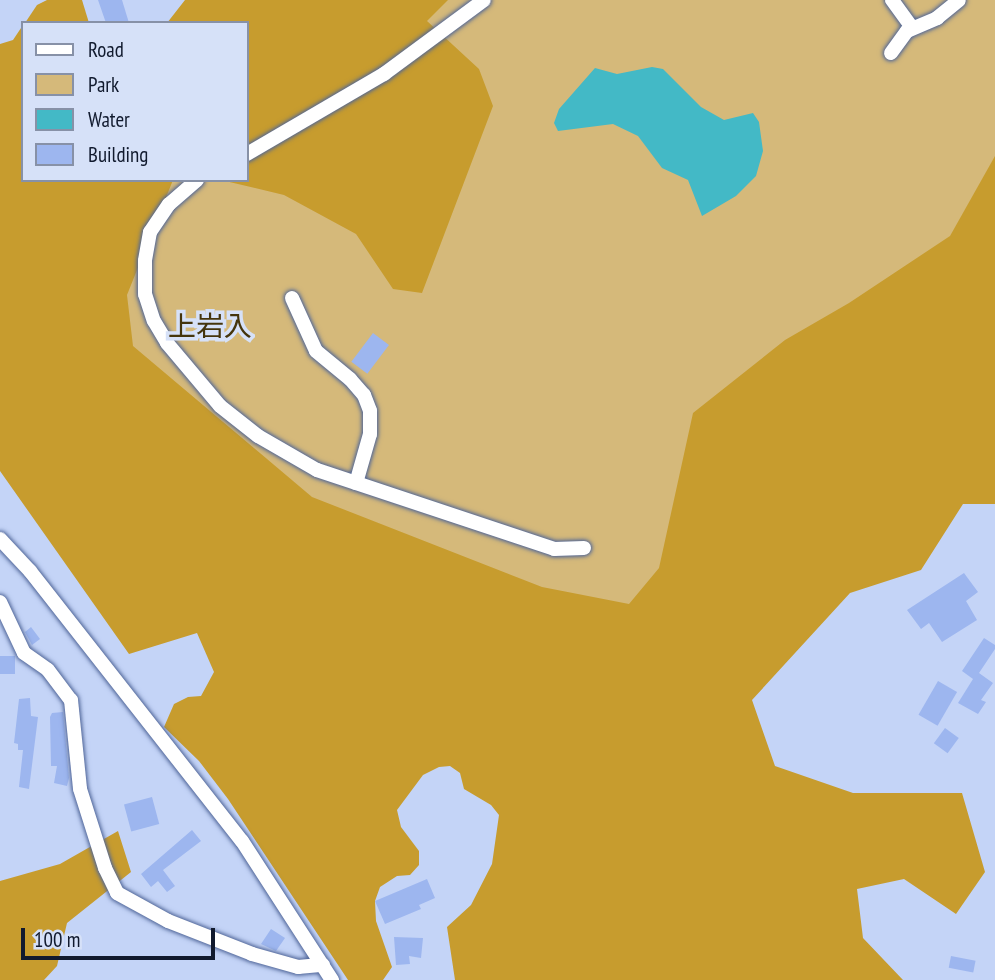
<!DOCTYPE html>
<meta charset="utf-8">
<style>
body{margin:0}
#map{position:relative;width:995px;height:980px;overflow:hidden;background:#c4d4f7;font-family:"PT Sans Narrow","Noto Sans JP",sans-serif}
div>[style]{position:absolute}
.green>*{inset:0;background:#d5b97a}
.forest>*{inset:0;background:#c79c2e}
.water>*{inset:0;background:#43b9c6}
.building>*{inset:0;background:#9db6ef;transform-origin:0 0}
.roads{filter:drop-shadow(0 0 2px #4f6598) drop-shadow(0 0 2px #4f6598)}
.minor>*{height:14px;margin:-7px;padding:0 7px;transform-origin:7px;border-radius:7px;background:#fff}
span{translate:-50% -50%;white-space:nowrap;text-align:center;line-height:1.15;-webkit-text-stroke:7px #d6e1f8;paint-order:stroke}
.neighbourhood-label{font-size:28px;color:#45350c}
.legend{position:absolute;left:21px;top:21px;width:228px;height:161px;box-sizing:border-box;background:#d6e1f8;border:2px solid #8791a7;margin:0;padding:9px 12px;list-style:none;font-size:21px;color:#111a2e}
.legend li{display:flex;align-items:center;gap:14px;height:35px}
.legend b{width:35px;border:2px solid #8791a7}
.scale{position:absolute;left:21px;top:928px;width:194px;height:32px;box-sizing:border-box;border:4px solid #111a2e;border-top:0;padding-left:9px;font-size:21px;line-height:24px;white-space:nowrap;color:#111a2e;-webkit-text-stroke:5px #d6e1f8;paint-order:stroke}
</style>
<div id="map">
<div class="green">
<div style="clip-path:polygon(388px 0,995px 0,995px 431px,639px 671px,130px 545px,0 135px,23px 180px,247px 180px,247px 23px)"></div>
</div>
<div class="forest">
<div style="clip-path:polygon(47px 0,82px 0,89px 23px,25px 23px,37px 5px)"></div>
<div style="clip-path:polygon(185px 0,448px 0,427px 21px,479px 69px,493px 106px,422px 293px,393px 289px,356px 234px,284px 195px,221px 180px,247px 180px,247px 23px,167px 23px)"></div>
<div style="clip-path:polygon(23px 25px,23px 180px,173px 180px,127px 295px,133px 346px,312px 497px,542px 587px,629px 604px,659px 568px,693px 413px,785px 340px,849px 303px,950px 236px,995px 156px,995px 504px,963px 504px,921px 570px,850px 593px,752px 700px,775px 766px,853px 793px,962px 793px,985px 872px,956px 914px,904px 879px,857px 889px,863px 938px,903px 980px,455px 980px,447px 927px,471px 905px,492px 864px,499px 815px,491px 805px,464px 789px,460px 773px,450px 766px,439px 767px,423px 775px,397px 810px,401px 827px,419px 851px,419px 865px,410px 875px,397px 876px,380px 887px,375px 901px,376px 921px,392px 967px,383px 980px,348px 980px,228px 799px,199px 761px,164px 727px,174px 704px,188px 697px,201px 696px,214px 672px,197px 633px,129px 654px,0 471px,0 44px,13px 40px)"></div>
<div style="clip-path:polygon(118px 831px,131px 872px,67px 923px,57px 966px,44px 980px,0 980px,0 881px,60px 864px)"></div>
</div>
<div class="water">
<div style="clip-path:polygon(652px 67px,663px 69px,701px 107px,724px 120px,753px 113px,759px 122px,763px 151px,756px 176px,736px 196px,702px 216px,688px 180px,662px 168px,638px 136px,613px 124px,558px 131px,554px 123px,559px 109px,595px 68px,617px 74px)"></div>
</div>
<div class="building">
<div style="clip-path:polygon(98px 0,122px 0,129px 23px,106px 23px)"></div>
<div style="left:373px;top:333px;width:20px;height:36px;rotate:37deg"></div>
<div style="clip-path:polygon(964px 573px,978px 592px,966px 601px,977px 620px,942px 642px,929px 623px,921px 629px,907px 610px)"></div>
<div style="clip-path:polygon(31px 627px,40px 639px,32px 645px,25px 632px)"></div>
<div style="clip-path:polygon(984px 638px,995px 645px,995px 649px,979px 673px,993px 683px,981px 700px,986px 702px,978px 714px,958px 703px,973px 679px,962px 671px)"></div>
<div style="left:0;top:656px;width:15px;height:18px"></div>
<div style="left:938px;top:681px;width:22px;height:39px;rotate:30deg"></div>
<div style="clip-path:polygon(30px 698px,31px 716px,38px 717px,29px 789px,19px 787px,23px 750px,18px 750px,18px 744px,14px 743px,19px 699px)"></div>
<div style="clip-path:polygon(63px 712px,69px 778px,67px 786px,54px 783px,57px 766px,51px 766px,50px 717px,52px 713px)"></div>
<div style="left:945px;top:728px;width:17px;height:19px;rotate:36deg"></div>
<div style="left:152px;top:797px;width:28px;height:29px;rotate:75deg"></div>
<div style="clip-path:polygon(192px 830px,201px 841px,163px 870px,175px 886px,167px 892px,158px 881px,151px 887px,141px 874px)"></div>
<div style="clip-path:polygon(427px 879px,435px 898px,419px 905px,421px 909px,385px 924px,375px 901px)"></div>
<div style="clip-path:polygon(271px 929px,285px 938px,276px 951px,261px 944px)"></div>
<div style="clip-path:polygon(394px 937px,423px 938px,421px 958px,409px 956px,410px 964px,396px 965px)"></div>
<div style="left:951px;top:956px;width:25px;height:12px;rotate:11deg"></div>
</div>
<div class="roads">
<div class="minor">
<div style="left:892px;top:0;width:34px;rotate:54deg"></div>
<div style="left:891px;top:53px;width:27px;rotate:-54deg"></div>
<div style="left:907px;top:31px;width:33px;rotate:-23deg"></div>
<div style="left:937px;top:18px;width:28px;rotate:-39deg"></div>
<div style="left:247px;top:154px;width:159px;rotate:-30.3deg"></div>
<div style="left:384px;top:74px;width:124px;rotate:-36.5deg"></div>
<div style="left:197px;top:180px;width:37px;rotate:139deg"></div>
<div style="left:169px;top:204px;width:34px;rotate:124deg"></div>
<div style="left:150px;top:232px;width:29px;rotate:100deg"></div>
<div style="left:145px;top:261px;width:33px;rotate:90deg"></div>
<div style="left:145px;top:294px;width:28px;rotate:72deg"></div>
<div style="left:154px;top:321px;width:26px;rotate:59deg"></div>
<div style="left:167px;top:343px;width:82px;rotate:49.9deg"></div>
<div style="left:220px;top:406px;width:48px;rotate:38.3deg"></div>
<div style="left:258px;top:436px;width:68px;rotate:30deg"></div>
<div style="left:317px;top:470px;width:250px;rotate:18.4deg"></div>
<div style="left:554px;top:549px;width:30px;rotate:-2deg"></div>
<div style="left:292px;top:298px;width:58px;rotate:65.6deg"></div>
<div style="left:316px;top:351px;width:44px;rotate:39.5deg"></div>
<div style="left:350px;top:379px;width:21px;rotate:49deg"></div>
<div style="left:364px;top:395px;width:17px;rotate:69deg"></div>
<div style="left:370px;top:411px;width:23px;rotate:90deg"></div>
<div style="left:370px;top:434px;width:51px;rotate:105.9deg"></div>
<div style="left:0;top:539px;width:44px;rotate:46.8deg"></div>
<div style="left:30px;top:571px;width:343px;rotate:51.9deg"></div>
<div style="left:242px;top:841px;width:166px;rotate:57.1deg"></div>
<div style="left:0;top:602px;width:56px;rotate:64.8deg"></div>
<div style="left:24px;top:653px;width:29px;rotate:35deg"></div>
<div style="left:48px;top:670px;width:38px;rotate:53deg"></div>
<div style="left:71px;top:700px;width:89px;rotate:84.2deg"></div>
<div style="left:80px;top:789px;width:83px;rotate:72.4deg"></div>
<div style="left:105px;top:868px;width:28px;rotate:64deg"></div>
<div style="left:117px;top:893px;width:58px;rotate:28.8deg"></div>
<div style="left:168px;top:921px;width:90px;rotate:21.4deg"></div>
<div style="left:252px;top:954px;width:48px;rotate:15.8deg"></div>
<div style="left:298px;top:967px;width:25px;rotate:-5deg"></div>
</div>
</div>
<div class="neighbourhood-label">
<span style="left:210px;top:326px">上岩入</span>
</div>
<ul class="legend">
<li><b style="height:9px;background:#fff"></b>Road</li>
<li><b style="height:19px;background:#d5b97a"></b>Park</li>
<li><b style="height:19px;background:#43b9c6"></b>Water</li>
<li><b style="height:19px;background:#9db6ef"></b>Building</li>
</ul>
<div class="scale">100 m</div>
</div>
